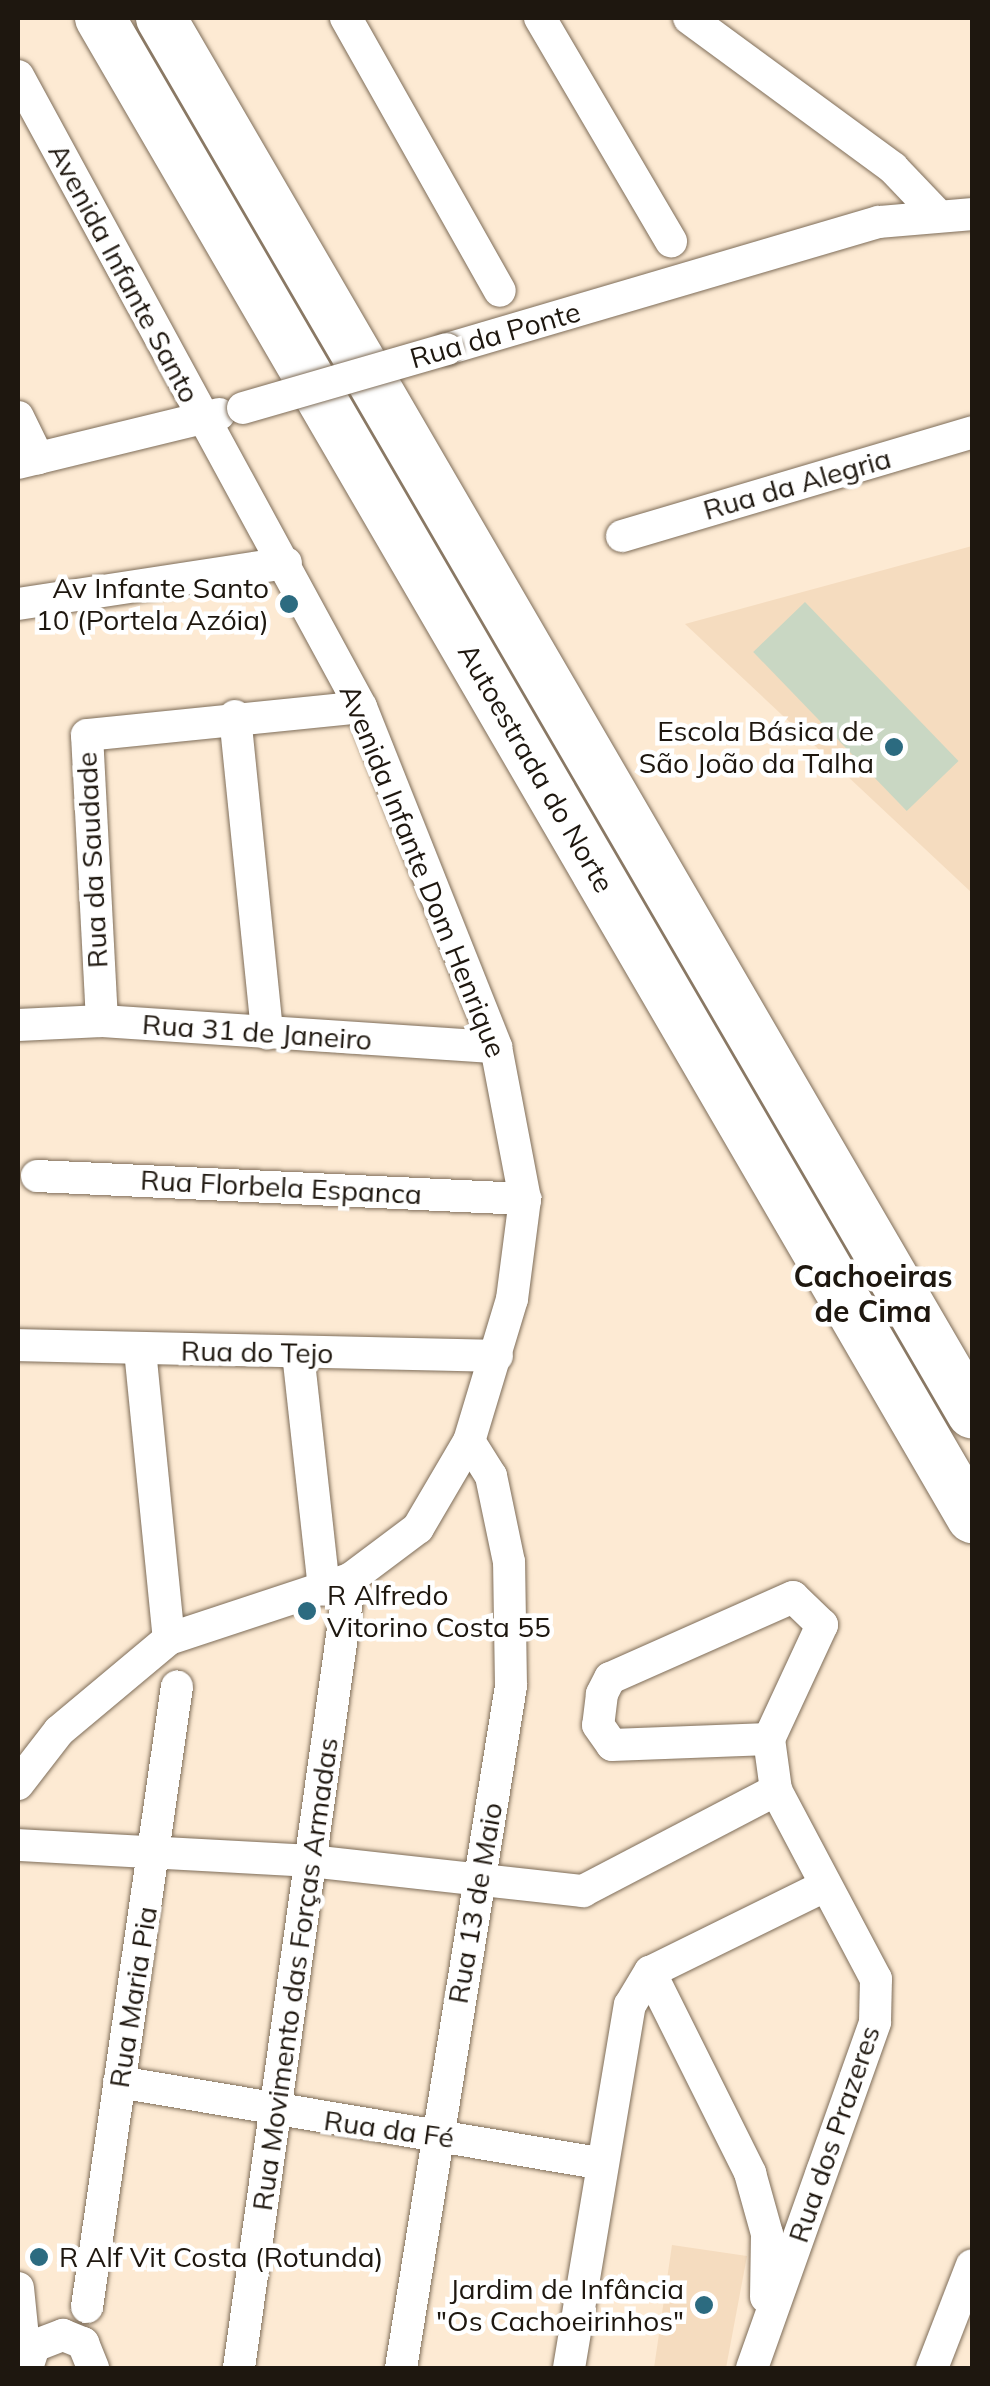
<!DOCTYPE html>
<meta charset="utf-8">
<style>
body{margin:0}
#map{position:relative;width:990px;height:2386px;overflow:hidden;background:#fdead3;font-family:Mulish,sans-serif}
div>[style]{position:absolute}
.built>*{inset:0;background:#f5dcbf}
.green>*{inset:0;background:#c9d7c3;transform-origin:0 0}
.roads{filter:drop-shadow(0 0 2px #7e6d59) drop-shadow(0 0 2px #7e6d59)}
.minor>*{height:32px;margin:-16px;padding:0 16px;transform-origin:16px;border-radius:16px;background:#fff}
.highway>*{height:50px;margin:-25px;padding:0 25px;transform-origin:25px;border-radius:25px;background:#fff}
.bridges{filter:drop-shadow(0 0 2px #7e6d59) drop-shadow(0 0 2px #7e6d59)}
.minor-bridge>*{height:32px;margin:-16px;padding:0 16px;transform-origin:16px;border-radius:16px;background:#fff}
.dots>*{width:28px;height:28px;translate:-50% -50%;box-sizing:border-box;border:5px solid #fff;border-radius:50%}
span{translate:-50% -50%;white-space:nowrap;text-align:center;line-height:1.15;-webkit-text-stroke:9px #fff;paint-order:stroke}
.street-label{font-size:28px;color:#1e170f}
.poi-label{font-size:28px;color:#1e170f}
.right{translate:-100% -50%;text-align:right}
.left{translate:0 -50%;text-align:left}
.neighbourhood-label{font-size:30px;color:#1e170f;font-weight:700}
.frame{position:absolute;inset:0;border:20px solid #1e170f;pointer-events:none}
</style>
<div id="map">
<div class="built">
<div style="clip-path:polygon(972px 546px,972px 893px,685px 624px)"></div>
<div style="clip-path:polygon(672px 2245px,747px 2256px,726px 2368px,654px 2368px)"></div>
</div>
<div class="green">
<div style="left:805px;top:602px;width:221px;height:72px;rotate:46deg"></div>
</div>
<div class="roads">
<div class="minor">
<div style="left:346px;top:18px;width:313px;rotate:60.6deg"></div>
<div style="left:540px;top:18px;width:259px;rotate:59.6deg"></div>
<div style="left:689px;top:18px;width:253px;rotate:36.3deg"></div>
<div style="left:893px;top:168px;width:59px;rotate:46.4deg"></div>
<div style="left:18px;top:76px;width:718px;rotate:61.47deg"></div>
<div style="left:361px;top:707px;width:366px;rotate:68.3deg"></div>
<div style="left:496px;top:1047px;width:155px;rotate:79.2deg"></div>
<div style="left:525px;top:1199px;width:101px;rotate:97.4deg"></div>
<div style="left:512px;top:1299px;width:148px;rotate:106.8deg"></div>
<div style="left:469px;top:1441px;width:101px;rotate:120.4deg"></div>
<div style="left:418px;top:1528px;width:85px;rotate:143.1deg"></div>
<div style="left:350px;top:1579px;width:191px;rotate:161.7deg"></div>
<div style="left:169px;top:1639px;width:143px;rotate:140.1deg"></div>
<div style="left:59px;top:1731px;width:67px;rotate:127.7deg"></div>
<div style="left:447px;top:349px;width:450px;rotate:-16.4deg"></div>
<div style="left:879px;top:222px;width:93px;rotate:-4.9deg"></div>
<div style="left:18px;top:417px;width:46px;rotate:64deg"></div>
<div style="left:18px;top:463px;width:207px;rotate:-13.7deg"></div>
<div style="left:622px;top:536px;width:365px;rotate:-16.5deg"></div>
<div style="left:18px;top:604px;width:271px;rotate:-8.7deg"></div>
<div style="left:235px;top:716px;width:319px;rotate:84.2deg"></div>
<div style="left:102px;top:1021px;width:286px;rotate:-93deg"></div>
<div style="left:87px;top:735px;width:275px;rotate:-5.8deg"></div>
<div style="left:18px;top:1025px;width:84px;rotate:-2.7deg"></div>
<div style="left:102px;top:1021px;width:395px;rotate:3.8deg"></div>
<div style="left:37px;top:1176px;width:489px;rotate:2.7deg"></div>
<div style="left:18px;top:1345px;width:479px;rotate:1.3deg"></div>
<div style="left:140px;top:1350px;width:290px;rotate:84.3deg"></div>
<div style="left:298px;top:1353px;width:238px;rotate:83.7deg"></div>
<div style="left:18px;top:1845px;width:292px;rotate:3.1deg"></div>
<div style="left:310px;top:1861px;width:275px;rotate:6.3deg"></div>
<div style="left:583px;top:1891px;width:218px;rotate:-27.6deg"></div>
<div style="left:650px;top:1972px;width:225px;rotate:63.5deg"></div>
<div style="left:750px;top:2173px;width:63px;rotate:74.4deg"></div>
<div style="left:767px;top:2234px;width:63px;rotate:90.9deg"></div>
<div style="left:119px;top:2082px;width:488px;rotate:9.6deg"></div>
<div style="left:18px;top:2288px;width:79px;rotate:84.2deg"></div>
<div style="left:87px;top:2307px;width:627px;rotate:-81.75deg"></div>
<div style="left:27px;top:2368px;width:23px;rotate:-72deg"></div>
<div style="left:34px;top:2346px;width:31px;rotate:-21deg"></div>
<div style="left:63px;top:2335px;width:22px;rotate:22deg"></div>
<div style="left:83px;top:2343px;width:27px;rotate:68deg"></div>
<div style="left:239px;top:2368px;width:797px;rotate:-81.99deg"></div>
<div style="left:401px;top:2368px;width:691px;rotate:-80.84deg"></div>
<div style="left:511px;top:1686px;width:124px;rotate:-90.9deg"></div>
<div style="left:509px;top:1562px;width:88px;rotate:-101.8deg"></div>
<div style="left:491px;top:1476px;width:41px;rotate:-122.2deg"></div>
<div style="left:569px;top:2368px;width:368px;rotate:-80.5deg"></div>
<div style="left:630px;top:2005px;width:39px;rotate:-59deg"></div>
<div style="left:650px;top:1972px;width:195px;rotate:-26.2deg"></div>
<div style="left:752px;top:2368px;width:367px;rotate:-70.4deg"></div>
<div style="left:875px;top:2022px;width:43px;rotate:-88.7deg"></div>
<div style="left:876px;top:1979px;width:214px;rotate:-117.9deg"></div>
<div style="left:776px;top:1790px;width:51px;rotate:-97.8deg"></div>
<div style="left:769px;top:1739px;width:126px;rotate:-65.1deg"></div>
<div style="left:822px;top:1625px;width:40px;rotate:-136deg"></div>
<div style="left:793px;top:1597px;width:200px;rotate:156.1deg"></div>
<div style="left:610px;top:1678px;width:18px;rotate:117deg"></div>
<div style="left:602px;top:1694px;width:31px;rotate:97deg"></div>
<div style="left:598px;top:1725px;width:24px;rotate:55deg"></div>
<div style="left:612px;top:1745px;width:157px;rotate:-2.2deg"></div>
<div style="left:932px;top:2368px;width:110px;rotate:-68.8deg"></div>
</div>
<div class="highway">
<div style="left:100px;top:18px;width:1735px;rotate:59.83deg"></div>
<div style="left:161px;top:18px;width:1614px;rotate:59.83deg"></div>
</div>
</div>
<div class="bridges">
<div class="minor-bridge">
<div style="left:243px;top:408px;width:212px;rotate:-16.1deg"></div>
</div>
</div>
<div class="dots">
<div style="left:289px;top:604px;background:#2c6b80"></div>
<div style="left:894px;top:747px;background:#2c6b80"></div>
<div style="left:307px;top:1611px;background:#2c6b80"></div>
<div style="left:39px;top:2257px;background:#2c6b80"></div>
<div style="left:704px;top:2305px;background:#2c6b80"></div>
</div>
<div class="street-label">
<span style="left:124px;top:273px;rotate:62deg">Avenida Infante Santo</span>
<span style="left:495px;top:335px;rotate:-16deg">Rua da Ponte</span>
<span style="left:797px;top:484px;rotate:-16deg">Rua da Alegria</span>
<span style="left:536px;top:768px;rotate:60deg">Autoestrada do Norte</span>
<span style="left:92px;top:860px;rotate:-93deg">Rua da Saudade</span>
<span style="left:423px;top:871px;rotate:68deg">Avenida Infante Dom Henrique</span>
<span style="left:257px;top:1032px;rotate:4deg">Rua 31 de Janeiro</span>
<span style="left:281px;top:1187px;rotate:3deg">Rua Florbela Espanca</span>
<span style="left:257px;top:1352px;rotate:1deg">Rua do Tejo</span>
<span style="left:475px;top:1903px;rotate:-80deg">Rua 13 de Maio</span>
<span style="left:295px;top:1974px;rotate:-82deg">Rua Movimento das Forças Armadas</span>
<span style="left:133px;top:1997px;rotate:-81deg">Rua Maria Pia</span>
<span style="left:389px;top:2129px;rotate:8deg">Rua da Fé</span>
<span style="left:834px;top:2134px;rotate:-71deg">Rua dos Prazeres</span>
</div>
<div class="poi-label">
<span class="right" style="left:269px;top:604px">Av Infante Santo<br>10 (Portela Azóia)</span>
<span class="right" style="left:874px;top:747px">Escola Básica de<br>São João da Talha</span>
<span class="left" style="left:327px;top:1611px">R Alfredo<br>Vitorino Costa 55</span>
<span class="left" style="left:59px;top:2257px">R Alf Vit Costa (Rotunda)</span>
<span class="right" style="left:684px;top:2305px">Jardim de Infância<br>"Os Cachoeirinhos"</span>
</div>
<div class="neighbourhood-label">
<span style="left:873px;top:1293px">Cachoeiras<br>de Cima</span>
</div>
<div class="frame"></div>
</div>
